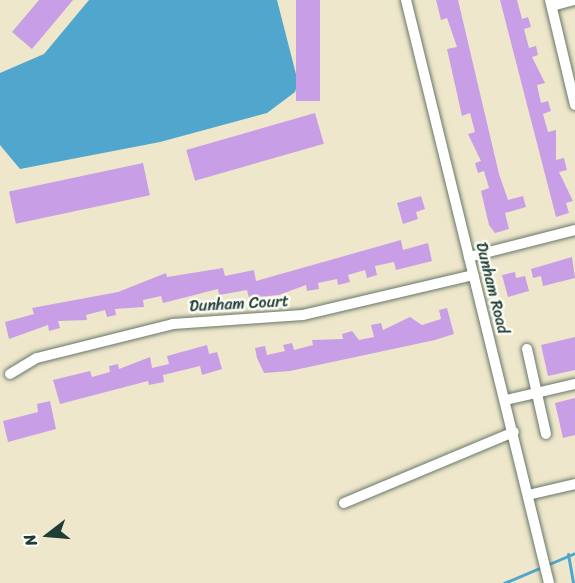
<!DOCTYPE html>
<style>
body{margin:0}
#map{position:relative;width:575px;height:583px;overflow:hidden;background:#eee7cb;font-family:Sriracha,sans-serif}
div>[style]{position:absolute}
.water>*{inset:0;background:#50a6cc}
.stream>*{height:3px;margin:-1.5px;padding:0 1.5px;transform-origin:1.5px;border-radius:1.5px;background:#50a6cc}
.building>*{inset:0;background:#c89fe6;transform-origin:0 0}
.roads{filter:drop-shadow(0 0 2px #677869) drop-shadow(0 0 2px #677869)}
.minor>*{height:10px;margin:-5px;padding:0 5px;transform-origin:5px;border-radius:5px;background:#fff}
span{translate:-50% -50%;white-space:nowrap;text-align:center;line-height:1.15;-webkit-text-stroke:5px #fdfcf7;paint-order:stroke}
.street-label{font-size:16px;color:#1f3d34}
.north{position:absolute;left:18px;top:505px;width:60px;height:60px;-webkit-text-stroke:4px #fdfcf7;paint-order:stroke;rotate:254deg;font-size:16px;font-weight:700;line-height:24px;text-align:center;color:#1f3d34}
.north::after{content:'';display:block;margin:auto;width:21px;height:27px;background:#1f3d34;clip-path:polygon(50% 0,100% 100%,50% 72%,0 100%)}
</style>
<div id="map">
<div class="water">
<div style="clip-path:polygon(89px 0,277px 0,298px 82px,295px 92px,267px 113px,160px 142px,20px 169px,0 145px,0 73px,44px 54px)"></div>
</div>
<div class="stream">
<div style="left:568px;top:554px;width:29px;rotate:80deg"></div>
<div style="left:504px;top:583px;width:77px;rotate:-22.9deg"></div>
</div>
<div class="building">
<div style="clip-path:polygon(39px 0,73px 0,32px 49px,12px 32px)"></div>
<div style="left:296px;top:0;width:24px;height:101px"></div>
<div style="clip-path:polygon(436px 0,458px 0,499px 174px,508px 200px,523px 196px,526px 207px,505px 213px,509px 229px,495px 233px,489px 225px,481px 191px,489px 188px,484px 171px,478px 173px,475px 163px,481px 161px,468px 134px,475px 132px,470px 113px,462px 116px,447px 49px,457px 47px,447px 18px,441px 20px)"></div>
<div style="clip-path:polygon(500px 0,517px 0,522px 19px,528px 17px,531px 27px,524px 29px,529px 48px,536px 46px,538px 55px,532px 57px,545px 83px,537px 85px,541px 103px,548px 101px,551px 111px,543px 114px,548px 132px,556px 130px,556px 160px,564px 158px,567px 170px,559px 172px,573px 201px,566px 203px,569px 213px,556px 217px)"></div>
<div style="left:315px;top:113px;width:32px;height:134px;rotate:74deg"></div>
<div style="left:143px;top:163px;width:33px;height:137px;rotate:78deg"></div>
<div style="clip-path:polygon(421px 196px,425px 209px,416px 212px,418px 219px,403px 224px,397px 203px)"></div>
<div style="clip-path:polygon(401px 240px,403px 250px,428px 243px,432px 261px,396px 270px,394px 262px,375px 266px,377px 275px,367px 278px,365px 270px,348px 275px,350px 282px,338px 285px,337px 279px,318px 283px,319px 289px,307px 291px,306px 285px,279px 295px,249px 298px,247px 290px,219px 295px,218px 289px,163px 303px,161px 296px,143px 300px,144px 307px,115px 309px,116px 315px,107px 317px,105px 310px,86px 315px,87px 320px,58px 321px,60px 328px,49px 331px,48px 325px,9px 339px,5px 322px,34px 314px,32px 308px,118px 292px,166px 273px,167px 277px,223px 268px,225px 276px,254px 270px,256px 281px)"></div>
<div style="clip-path:polygon(572px 257px,575px 278px,543px 286px,541px 276px,533px 278px,531px 269px)"></div>
<div style="clip-path:polygon(515px 272px,516px 278px,525px 276px,529px 291px,508px 297px,502px 275px)"></div>
<div style="clip-path:polygon(447px 308px,454px 334px,435px 340px,290px 371px,264px 373px,257px 358px,255px 348px,265px 346px,267px 355px,285px 351px,283px 345px,292px 343px,294px 350px,313px 345px,312px 340px,343px 339px,342px 334px,352px 331px,359px 340px,374px 337px,371px 325px,381px 323px,383px 330px,410px 317px,422px 325px,441px 319px,439px 310px)"></div>
<div style="clip-path:polygon(575px 337px,575px 370px,548px 376px,541px 345px)"></div>
<div style="clip-path:polygon(207px 345px,209px 354px,217px 352px,222px 369px,202px 375px,200px 366px,163px 375px,164px 382px,149px 385px,148px 381px,60px 404px,53px 380px,90px 371px,92px 377px,110px 372px,109px 366px,118px 364px,119px 369px,150px 357px,152px 368px,169px 364px,167px 356px)"></div>
<div style="clip-path:polygon(575px 398px,575px 435px,563px 438px,555px 403px)"></div>
<div style="clip-path:polygon(50px 401px,56px 429px,8px 442px,3px 421px,38px 412px,37px 404px)"></div>
</div>
<div class="roads">
<div class="minor">
<div style="left:406px;top:0;width:600px;rotate:76.22deg"></div>
<div style="left:550px;top:0;width:108px;rotate:76.6deg"></div>
<div style="left:552px;top:6px;width:24px;rotate:-15deg"></div>
<div style="left:469px;top:257px;width:109px;rotate:-14.3deg"></div>
<div style="left:527px;top:349px;width:87px;rotate:77.4deg"></div>
<div style="left:10px;top:374px;width:31px;rotate:-31deg"></div>
<div style="left:37px;top:358px;width:140px;rotate:-14deg"></div>
<div style="left:173px;top:324px;width:130px;rotate:-4deg"></div>
<div style="left:303px;top:315px;width:175px;rotate:-13.2deg"></div>
<div style="left:506px;top:400px;width:71px;rotate:-13.1deg"></div>
<div style="left:528px;top:495px;width:48px;rotate:-13.2deg"></div>
<div style="left:344px;top:503px;width:184px;rotate:-22.7deg"></div>
</div>
</div>
<div class="street-label">
<span style="left:492px;top:288px;rotate:76deg">Dunham Road</span>
<span style="left:239px;top:304px;rotate:-3deg">Dunham Court</span>
</div>
<div class="north">N</div>
</div>
